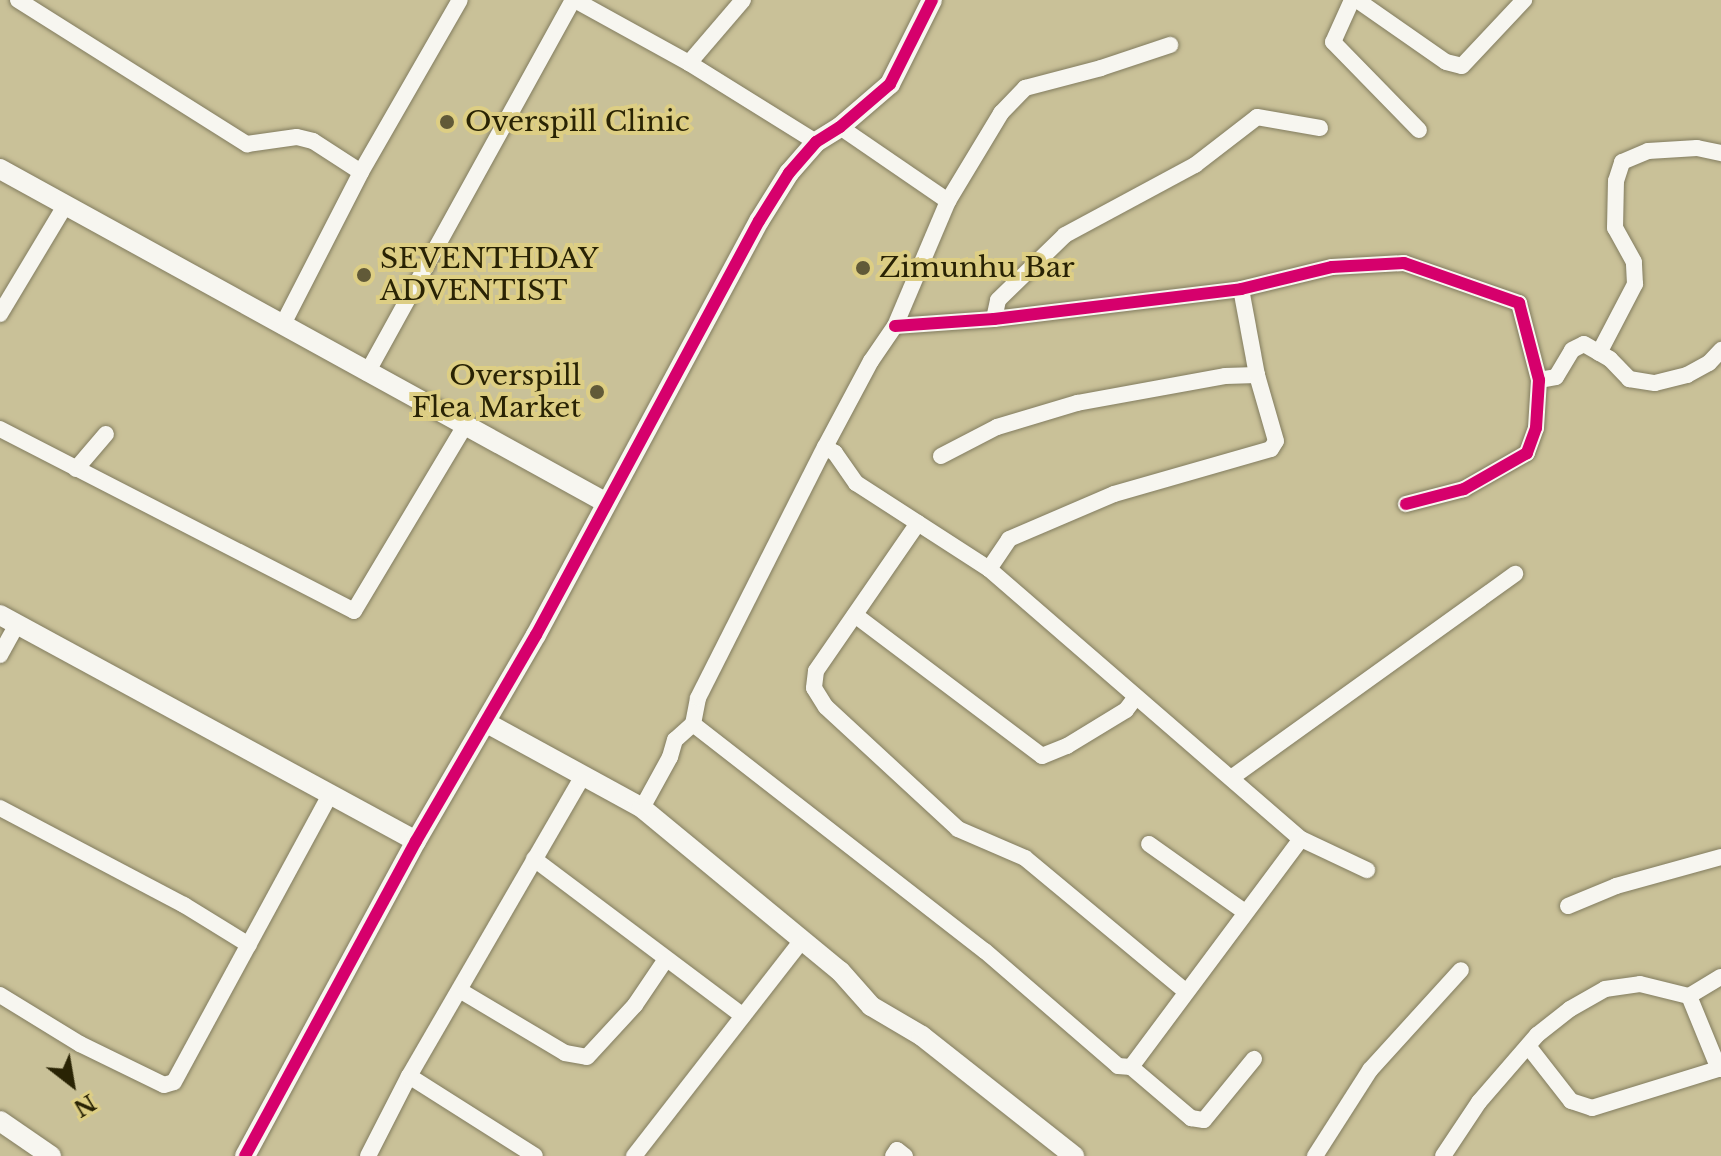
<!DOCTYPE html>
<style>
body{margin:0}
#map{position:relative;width:1721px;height:1156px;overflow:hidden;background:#c9c198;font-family:"Libre Baskerville",serif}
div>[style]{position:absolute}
.roads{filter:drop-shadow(0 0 2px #827c5f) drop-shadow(0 0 2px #827c5f)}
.minor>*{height:16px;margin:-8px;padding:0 8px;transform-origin:8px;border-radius:8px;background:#f7f6f0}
.tertiary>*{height:20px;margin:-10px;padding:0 10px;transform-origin:10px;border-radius:10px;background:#f7f6f0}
.cycleway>*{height:12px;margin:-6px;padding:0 6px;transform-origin:6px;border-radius:6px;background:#d6006c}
.dots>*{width:22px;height:22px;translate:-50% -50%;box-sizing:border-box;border:4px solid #ddce84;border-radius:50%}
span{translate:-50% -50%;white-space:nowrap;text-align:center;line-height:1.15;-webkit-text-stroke:8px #ddce84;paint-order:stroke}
.poi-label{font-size:28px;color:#292304}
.left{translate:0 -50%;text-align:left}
.right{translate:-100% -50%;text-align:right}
.north{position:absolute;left:32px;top:1044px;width:80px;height:80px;-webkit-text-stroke:6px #ddce84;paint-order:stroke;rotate:149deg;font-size:22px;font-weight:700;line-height:32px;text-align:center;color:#292304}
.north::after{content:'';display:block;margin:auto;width:28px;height:36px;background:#292304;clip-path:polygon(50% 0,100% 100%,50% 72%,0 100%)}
</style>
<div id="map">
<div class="roads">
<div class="minor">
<div style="left:18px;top:0;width:271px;rotate:32.2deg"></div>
<div style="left:247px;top:144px;width:50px;rotate:-8deg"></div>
<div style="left:297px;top:137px;width:16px;rotate:14deg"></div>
<div style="left:313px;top:141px;width:57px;rotate:32.9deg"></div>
<div style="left:575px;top:0;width:130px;rotate:28.9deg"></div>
<div style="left:689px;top:63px;width:150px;rotate:31.9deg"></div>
<div style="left:1352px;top:0;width:46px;rotate:114.3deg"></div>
<div style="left:1333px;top:42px;width:123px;rotate:45.7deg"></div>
<div style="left:1357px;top:0;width:108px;rotate:34.9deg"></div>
<div style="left:1446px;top:62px;width:16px;rotate:14deg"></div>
<div style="left:1462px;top:66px;width:91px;rotate:-46.8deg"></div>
<div style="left:689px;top:63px;width:83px;rotate:-49.4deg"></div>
<div style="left:840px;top:127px;width:131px;rotate:34.4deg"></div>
<div style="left:0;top:314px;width:128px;rotate:-59deg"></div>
<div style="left:994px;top:319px;width:19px;rotate:-78deg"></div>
<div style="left:998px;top:300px;width:93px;rotate:-44.1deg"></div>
<div style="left:1065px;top:235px;width:148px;rotate:-28.3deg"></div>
<div style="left:1195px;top:165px;width:78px;rotate:-37.7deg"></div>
<div style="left:1257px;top:117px;width:64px;rotate:9.9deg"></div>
<div style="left:282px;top:326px;width:173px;rotate:-62.8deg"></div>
<div style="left:361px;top:172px;width:198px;rotate:-60.1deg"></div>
<div style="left:895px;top:326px;width:99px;rotate:-4deg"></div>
<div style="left:994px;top:319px;width:249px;rotate:-6.9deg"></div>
<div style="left:1241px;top:289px;width:94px;rotate:-13.6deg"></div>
<div style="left:1332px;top:267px;width:72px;rotate:-3.2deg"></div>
<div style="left:1404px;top:263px;width:122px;rotate:19.2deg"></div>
<div style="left:1519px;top:303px;width:80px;rotate:75.4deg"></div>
<div style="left:1539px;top:380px;width:48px;rotate:93.6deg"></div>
<div style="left:1536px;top:428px;width:27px;rotate:110deg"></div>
<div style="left:1527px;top:453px;width:73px;rotate:150.3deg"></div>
<div style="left:1464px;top:489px;width:60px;rotate:165.5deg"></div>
<div style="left:1599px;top:353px;width:78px;rotate:-62.4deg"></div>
<div style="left:1635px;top:284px;width:22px;rotate:-93deg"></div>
<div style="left:1634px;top:262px;width:39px;rotate:-119deg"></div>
<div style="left:1615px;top:228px;width:47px;rotate:-88.8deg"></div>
<div style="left:1616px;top:181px;width:20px;rotate:-72deg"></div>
<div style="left:1622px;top:162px;width:28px;rotate:-23deg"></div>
<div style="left:1648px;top:151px;width:49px;rotate:-3.5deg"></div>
<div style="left:1697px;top:148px;width:25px;rotate:12deg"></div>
<div style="left:367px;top:373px;width:426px;rotate:-61.1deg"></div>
<div style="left:1539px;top:380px;width:17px;rotate:-10deg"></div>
<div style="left:1556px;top:377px;width:31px;rotate:-59deg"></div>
<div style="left:1572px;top:350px;width:13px;rotate:-27deg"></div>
<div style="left:1584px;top:344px;width:30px;rotate:30deg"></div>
<div style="left:1610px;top:359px;width:28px;rotate:46deg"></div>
<div style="left:1629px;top:379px;width:26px;rotate:9deg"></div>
<div style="left:1655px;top:383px;width:33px;rotate:-14deg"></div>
<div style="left:1687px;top:375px;width:25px;rotate:-29deg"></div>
<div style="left:1709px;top:363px;width:18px;rotate:-47deg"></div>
<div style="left:0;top:429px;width:398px;rotate:27.2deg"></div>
<div style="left:354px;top:611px;width:214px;rotate:-59.1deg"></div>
<div style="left:825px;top:447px;width:12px;rotate:31deg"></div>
<div style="left:835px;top:453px;width:37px;rotate:55deg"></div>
<div style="left:856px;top:483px;width:158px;rotate:32.9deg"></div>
<div style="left:989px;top:569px;width:413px;rotate:40.9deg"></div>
<div style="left:1301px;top:839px;width:73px;rotate:25.2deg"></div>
<div style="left:941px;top:456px;width:63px;rotate:-27.4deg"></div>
<div style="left:997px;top:427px;width:84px;rotate:-16.7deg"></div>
<div style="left:1077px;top:403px;width:150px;rotate:-10.3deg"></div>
<div style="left:1225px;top:376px;width:32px;rotate:-2deg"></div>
<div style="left:76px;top:469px;width:46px;rotate:-49.4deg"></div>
<div style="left:918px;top:523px;width:180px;rotate:124.6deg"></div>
<div style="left:816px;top:671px;width:17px;rotate:97deg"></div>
<div style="left:814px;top:688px;width:22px;rotate:58deg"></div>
<div style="left:826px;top:707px;width:180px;rotate:42.7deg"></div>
<div style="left:958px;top:829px;width:73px;rotate:23.4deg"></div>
<div style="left:1025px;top:858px;width:208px;rotate:39.7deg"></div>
<div style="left:989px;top:569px;width:36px;rotate:-56deg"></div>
<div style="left:1009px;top:539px;width:114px;rotate:-23.2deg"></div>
<div style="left:1114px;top:494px;width:163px;rotate:-16deg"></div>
<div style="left:1271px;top:449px;width:9px;rotate:-58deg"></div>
<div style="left:1276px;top:441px;width:69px;rotate:-106.1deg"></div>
<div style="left:1257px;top:375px;width:87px;rotate:-100.5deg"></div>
<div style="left:855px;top:615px;width:234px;rotate:37deg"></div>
<div style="left:1042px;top:756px;width:27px;rotate:-22deg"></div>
<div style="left:1067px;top:746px;width:69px;rotate:-31.4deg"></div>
<div style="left:1126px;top:710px;width:15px;rotate:-53deg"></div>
<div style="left:0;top:655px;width:35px;rotate:-61deg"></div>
<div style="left:693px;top:724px;width:370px;rotate:37.9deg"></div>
<div style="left:985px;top:951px;width:176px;rotate:40.8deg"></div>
<div style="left:1118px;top:1066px;width:13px;rotate:4deg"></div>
<div style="left:1131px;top:1067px;width:79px;rotate:40.4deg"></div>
<div style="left:1191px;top:1118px;width:13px;rotate:9deg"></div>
<div style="left:1204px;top:1120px;width:79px;rotate:-50.7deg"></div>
<div style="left:1231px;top:778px;width:350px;rotate:-35.7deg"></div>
<div style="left:0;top:808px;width:208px;rotate:27.8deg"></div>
<div style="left:184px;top:905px;width:76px;rotate:31.6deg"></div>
<div style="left:642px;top:808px;width:58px;rotate:-61.2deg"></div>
<div style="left:670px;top:757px;width:18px;rotate:-74deg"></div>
<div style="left:675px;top:740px;width:24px;rotate:-42deg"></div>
<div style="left:693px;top:724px;width:26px;rotate:-79deg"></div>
<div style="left:698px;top:698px;width:281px;rotate:-63.2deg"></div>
<div style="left:825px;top:447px;width:98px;rotate:-61.9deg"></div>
<div style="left:871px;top:361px;width:42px;rotate:-55.6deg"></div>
<div style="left:895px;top:326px;width:136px;rotate:-67deg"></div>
<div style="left:948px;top:201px;width:103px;rotate:-58.9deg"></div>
<div style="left:1001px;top:113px;width:35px;rotate:-46deg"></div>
<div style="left:1025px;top:88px;width:79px;rotate:-14.7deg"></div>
<div style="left:1101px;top:68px;width:73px;rotate:-18.4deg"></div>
<div style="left:1149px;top:844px;width:118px;rotate:35.3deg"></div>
<div style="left:534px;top:859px;width:261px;rotate:36.9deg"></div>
<div style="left:1568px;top:906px;width:52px;rotate:-22.6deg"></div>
<div style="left:1616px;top:886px;width:109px;rotate:-15.4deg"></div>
<div style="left:461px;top:991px;width:121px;rotate:30.8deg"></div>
<div style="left:565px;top:1053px;width:22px;rotate:10deg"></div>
<div style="left:587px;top:1057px;width:71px;rotate:-47.3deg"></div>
<div style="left:635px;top:1005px;width:55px;rotate:-56deg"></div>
<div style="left:0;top:995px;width:94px;rotate:31.5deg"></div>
<div style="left:80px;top:1044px;width:93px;rotate:26deg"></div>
<div style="left:164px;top:1085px;width:10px;rotate:-17deg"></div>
<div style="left:174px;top:1082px;width:324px;rotate:-61.5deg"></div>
<div style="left:1689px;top:996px;width:79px;rotate:67.7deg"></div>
<div style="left:1689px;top:996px;width:37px;rotate:-31deg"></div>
<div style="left:1528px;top:1046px;width:70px;rotate:52deg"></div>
<div style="left:1571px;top:1101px;width:22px;rotate:18deg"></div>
<div style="left:1592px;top:1108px;width:135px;rotate:-17.2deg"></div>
<div style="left:1131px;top:1067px;width:284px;rotate:-53.3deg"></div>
<div style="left:409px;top:1076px;width:149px;rotate:32.4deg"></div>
<div style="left:368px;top:1156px;width:90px;rotate:-62.9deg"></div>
<div style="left:409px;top:1076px;width:345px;rotate:-59.9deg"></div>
<div style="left:634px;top:1156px;width:274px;rotate:-52.1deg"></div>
<div style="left:893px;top:1156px;width:7px;rotate:-56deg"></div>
<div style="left:897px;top:1150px;width:10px;rotate:37deg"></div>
<div style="left:1315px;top:1156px;width:102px;rotate:-57.4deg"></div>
<div style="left:1370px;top:1070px;width:135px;rotate:-47.7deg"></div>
<div style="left:1443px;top:1156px;width:65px;rotate:-56.3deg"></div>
<div style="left:1479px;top:1102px;width:89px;rotate:-49.1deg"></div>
<div style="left:1537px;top:1035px;width:42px;rotate:-38.2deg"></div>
<div style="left:1570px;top:1009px;width:40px;rotate:-29.7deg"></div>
<div style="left:1605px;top:989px;width:35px;rotate:-8deg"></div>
<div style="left:1640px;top:984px;width:50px;rotate:13.8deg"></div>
</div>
<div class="tertiary">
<div style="left:0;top:169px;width:691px;rotate:28.83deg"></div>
<div style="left:0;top:615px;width:473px;rotate:28.5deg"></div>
<div style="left:487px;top:723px;width:177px;rotate:28.7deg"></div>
<div style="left:642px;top:808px;width:256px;rotate:39.5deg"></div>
<div style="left:840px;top:971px;width:47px;rotate:48.5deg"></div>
<div style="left:871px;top:1006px;width:59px;rotate:30.5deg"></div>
<div style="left:922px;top:1036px;width:194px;rotate:38.3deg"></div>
<div style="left:0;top:1121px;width:62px;rotate:34.5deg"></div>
<div style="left:245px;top:1156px;width:358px;rotate:-61.5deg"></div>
<div style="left:416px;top:841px;width:238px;rotate:-59.8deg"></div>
<div style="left:536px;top:635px;width:470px;rotate:-61.7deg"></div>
<div style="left:759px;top:221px;width:57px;rotate:-58deg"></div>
<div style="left:789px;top:173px;width:41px;rotate:-48.9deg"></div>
<div style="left:816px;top:142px;width:28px;rotate:-32deg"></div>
<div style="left:840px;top:127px;width:66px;rotate:-40.7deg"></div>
<div style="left:890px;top:84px;width:94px;rotate:-63.4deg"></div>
</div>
</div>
<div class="cycleway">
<div style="left:895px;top:326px;width:99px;rotate:-4deg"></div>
<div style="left:994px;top:319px;width:249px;rotate:-6.9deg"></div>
<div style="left:1241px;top:289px;width:94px;rotate:-13.6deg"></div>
<div style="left:1332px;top:267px;width:72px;rotate:-3.2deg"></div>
<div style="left:1404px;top:263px;width:122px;rotate:19.2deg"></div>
<div style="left:1519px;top:303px;width:80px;rotate:75.4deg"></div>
<div style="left:1539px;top:380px;width:48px;rotate:93.6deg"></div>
<div style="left:1536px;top:428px;width:27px;rotate:110deg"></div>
<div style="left:1527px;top:453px;width:73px;rotate:150.3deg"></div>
<div style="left:1464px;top:489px;width:60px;rotate:165.5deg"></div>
<div style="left:245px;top:1156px;width:358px;rotate:-61.5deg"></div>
<div style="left:416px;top:841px;width:238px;rotate:-59.8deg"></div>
<div style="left:536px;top:635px;width:470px;rotate:-61.7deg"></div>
<div style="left:759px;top:221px;width:57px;rotate:-58deg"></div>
<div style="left:789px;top:173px;width:41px;rotate:-48.9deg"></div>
<div style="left:816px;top:142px;width:28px;rotate:-32deg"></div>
<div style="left:840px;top:127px;width:66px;rotate:-40.7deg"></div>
<div style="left:890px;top:84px;width:94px;rotate:-63.4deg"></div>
</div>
<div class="dots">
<div style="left:447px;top:122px;background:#615a38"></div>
<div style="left:863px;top:268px;background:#615a38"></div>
<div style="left:364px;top:275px;background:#615a38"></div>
<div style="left:597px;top:392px;background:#615a38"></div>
</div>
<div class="poi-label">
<span class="left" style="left:465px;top:122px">Overspill Clinic</span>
<span class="left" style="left:380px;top:275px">SEVENTHDAY<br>ADVENTIST</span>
<span class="left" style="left:879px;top:268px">Zimunhu Bar</span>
<span class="right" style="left:581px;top:392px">Overspill<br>Flea Market</span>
</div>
<div class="north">N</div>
</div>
